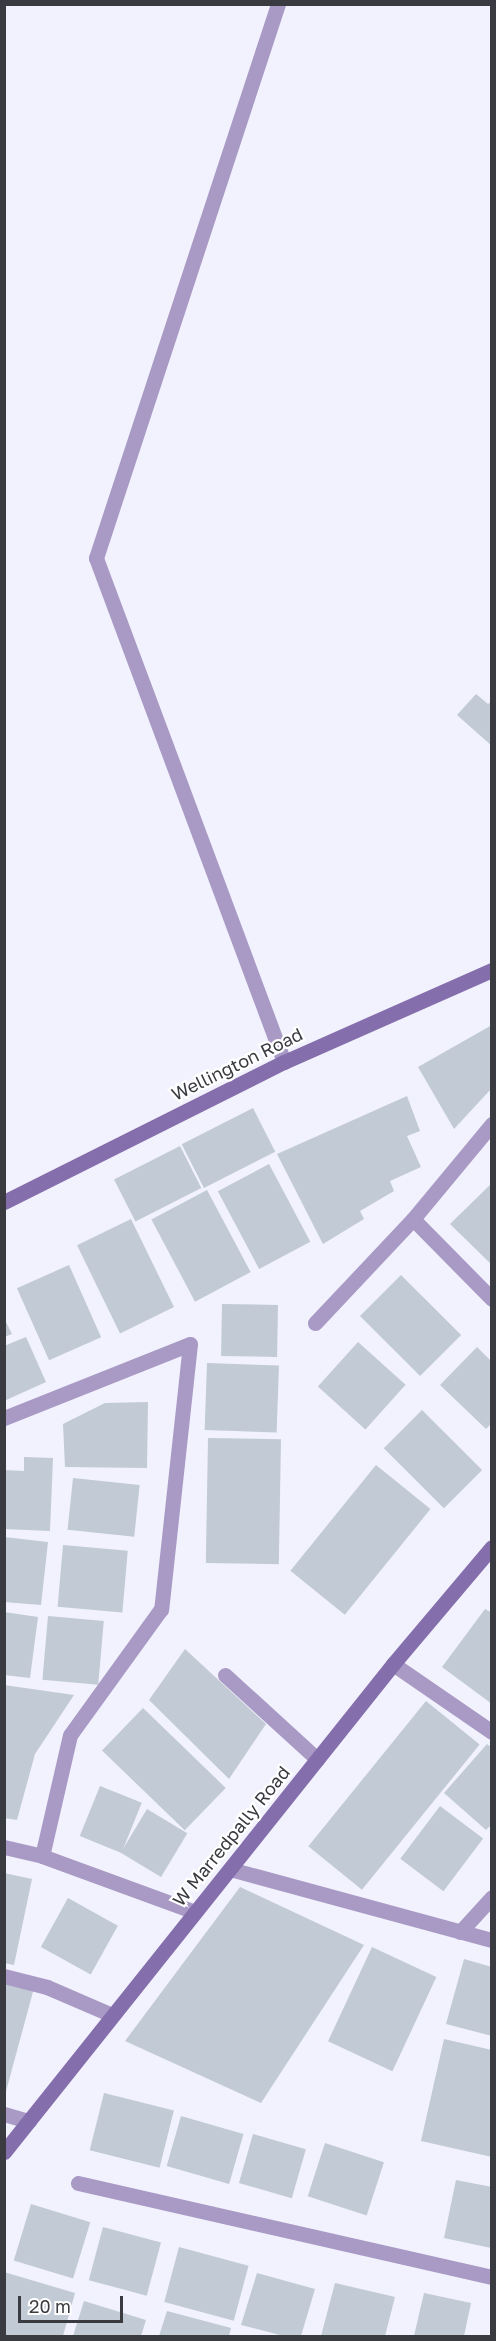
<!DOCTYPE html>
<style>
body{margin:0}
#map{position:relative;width:496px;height:2341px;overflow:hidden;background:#f1f2fd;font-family:"Golos Text",sans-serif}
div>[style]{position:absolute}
.building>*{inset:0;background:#c2cad5;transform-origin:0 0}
.lane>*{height:15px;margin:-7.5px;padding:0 7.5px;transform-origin:7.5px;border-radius:7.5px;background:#a99ac5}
.street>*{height:15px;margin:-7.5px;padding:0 7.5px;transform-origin:7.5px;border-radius:7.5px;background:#a99ac5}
.secondary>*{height:15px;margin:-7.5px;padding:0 7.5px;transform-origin:7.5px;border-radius:7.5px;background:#856eac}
span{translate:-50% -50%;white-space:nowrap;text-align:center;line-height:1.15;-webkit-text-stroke:4.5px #fff;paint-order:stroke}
.street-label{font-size:18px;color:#3a3b41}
.frame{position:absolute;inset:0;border:6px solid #3a3b41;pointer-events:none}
.scale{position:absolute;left:18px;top:2296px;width:105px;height:27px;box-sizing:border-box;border:3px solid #3a3b41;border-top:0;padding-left:8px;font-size:18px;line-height:21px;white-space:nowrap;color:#3a3b41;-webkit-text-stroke:4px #fff;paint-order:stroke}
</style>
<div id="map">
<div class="building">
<div style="clip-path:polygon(476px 694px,488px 704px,492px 701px,492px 746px,457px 715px)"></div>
<div style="clip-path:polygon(492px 1025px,492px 1088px,454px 1129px,418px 1067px)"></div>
<div style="clip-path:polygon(407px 1096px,420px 1131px,407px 1136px,421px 1167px,390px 1181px,394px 1191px,360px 1211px,364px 1219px,323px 1244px,277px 1154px)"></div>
<div style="left:253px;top:1108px;width:49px;height:80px;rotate:63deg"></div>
<div style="left:180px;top:1146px;width:47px;height:74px;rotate:63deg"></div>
<div style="left:269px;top:1164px;width:88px;height:58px;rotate:62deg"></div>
<div style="clip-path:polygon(492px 1183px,492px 1265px,450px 1224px)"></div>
<div style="left:207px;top:1190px;width:93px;height:63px;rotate:62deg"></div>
<div style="left:131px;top:1219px;width:98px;height:60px;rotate:64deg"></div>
<div style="left:69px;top:1265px;width:79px;height:57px;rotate:66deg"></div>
<div style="left:401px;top:1275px;width:85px;height:58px;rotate:45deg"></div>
<div style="left:222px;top:1304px;width:56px;height:52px;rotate:1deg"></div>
<div style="clip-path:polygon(4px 1318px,12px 1334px,4px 1337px)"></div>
<div style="clip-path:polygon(26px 1337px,46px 1382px,4px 1401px,4px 1346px)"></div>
<div style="left:358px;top:1342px;width:64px;height:60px;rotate:42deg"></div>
<div style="clip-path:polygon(477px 1347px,492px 1362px,492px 1423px,486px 1429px,440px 1385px)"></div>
<div style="left:207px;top:1363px;width:72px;height:67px;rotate:2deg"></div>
<div style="clip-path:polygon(148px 1402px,147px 1468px,65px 1467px,63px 1424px,105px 1403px)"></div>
<div style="left:422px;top:1410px;width:85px;height:54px;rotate:45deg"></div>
<div style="left:208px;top:1438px;width:73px;height:125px;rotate:1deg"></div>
<div style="clip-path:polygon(24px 1457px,53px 1458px,50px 1531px,4px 1529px,4px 1470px,24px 1471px)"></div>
<div style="left:376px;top:1465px;width:70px;height:136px;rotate:39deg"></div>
<div style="left:73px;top:1478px;width:67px;height:52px;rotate:6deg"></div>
<div style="clip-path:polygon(4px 1537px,48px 1542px,41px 1605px,4px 1602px)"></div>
<div style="left:63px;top:1545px;width:65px;height:62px;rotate:5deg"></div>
<div style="clip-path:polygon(485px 1609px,492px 1613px,492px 1704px,442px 1667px)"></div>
<div style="clip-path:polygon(4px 1612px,38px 1617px,30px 1678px,4px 1675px)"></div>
<div style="left:48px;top:1616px;width:56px;height:64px;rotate:5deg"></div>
<div style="clip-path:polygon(185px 1649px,266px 1724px,229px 1779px,149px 1700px)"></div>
<div style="clip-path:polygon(4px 1685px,74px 1695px,35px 1754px,17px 1820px,4px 1818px)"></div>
<div style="left:426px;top:1701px;width:69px;height:187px;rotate:39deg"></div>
<div style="left:143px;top:1708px;width:115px;height:59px;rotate:44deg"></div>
<div style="clip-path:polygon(487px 1744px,492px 1748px,492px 1824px,486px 1830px,444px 1793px)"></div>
<div style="left:100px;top:1786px;width:45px;height:54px;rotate:22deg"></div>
<div style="left:440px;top:1806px;width:54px;height:66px;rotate:37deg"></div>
<div style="left:147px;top:1809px;width:47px;height:51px;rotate:31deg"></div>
<div style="clip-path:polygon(4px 1873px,32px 1879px,14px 1965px,4px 1963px)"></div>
<div style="clip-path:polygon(240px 1887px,364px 1945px,261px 2103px,125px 2041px)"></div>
<div style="left:68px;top:1898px;width:57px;height:56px;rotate:29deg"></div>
<div style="left:372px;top:1947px;width:71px;height:104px;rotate:25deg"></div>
<div style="clip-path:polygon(464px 1959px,492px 1967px,492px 2036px,446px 2024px)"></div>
<div style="clip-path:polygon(4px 1980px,34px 1988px,5px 2095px,4px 2095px)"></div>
<div style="clip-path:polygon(444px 2039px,492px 2050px,492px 2157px,421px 2141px)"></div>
<div style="left:104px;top:2093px;width:72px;height:59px;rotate:14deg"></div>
<div style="left:181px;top:2116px;width:65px;height:52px;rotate:16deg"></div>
<div style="left:253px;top:2134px;width:55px;height:51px;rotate:16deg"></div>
<div style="left:325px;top:2143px;width:62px;height:56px;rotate:18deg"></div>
<div style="clip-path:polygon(456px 2180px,492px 2187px,491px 2248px,444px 2238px)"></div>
<div style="left:31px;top:2204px;width:62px;height:59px;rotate:17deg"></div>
<div style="left:103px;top:2227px;width:60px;height:55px;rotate:15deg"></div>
<div style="left:179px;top:2247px;width:72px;height:57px;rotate:15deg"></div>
<div style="clip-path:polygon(4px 2272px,75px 2293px,63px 2336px,4px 2336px)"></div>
<div style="clip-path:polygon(257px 2273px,315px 2289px,301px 2336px,284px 2336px,241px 2325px)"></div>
<div style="clip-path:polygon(335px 2283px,395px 2297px,385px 2336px,321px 2336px)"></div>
<div style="clip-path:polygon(424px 2293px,471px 2303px,464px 2336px,414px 2336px)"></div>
<div style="clip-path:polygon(84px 2301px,146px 2320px,141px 2336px,73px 2336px)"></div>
<div style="clip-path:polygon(167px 2311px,231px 2328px,229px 2336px,159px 2336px)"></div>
</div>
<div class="lane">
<div style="left:225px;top:1675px;width:125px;rotate:42.4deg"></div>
</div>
<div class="street">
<div style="left:278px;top:4px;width:583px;rotate:108.19deg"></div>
<div style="left:96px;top:558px;width:538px;rotate:69.54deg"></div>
<div style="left:413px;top:1219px;width:124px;rotate:-50.3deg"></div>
<div style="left:315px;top:1323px;width:143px;rotate:-46.7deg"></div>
<div style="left:413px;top:1219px;width:112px;rotate:45.4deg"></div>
<div style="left:4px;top:1418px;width:200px;rotate:-21.7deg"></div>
<div style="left:190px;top:1344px;width:267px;rotate:96.2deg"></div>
<div style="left:161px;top:1609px;width:155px;rotate:125.8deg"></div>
<div style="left:70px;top:1735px;width:124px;rotate:103deg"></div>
<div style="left:393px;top:1664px;width:120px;rotate:34.5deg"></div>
<div style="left:4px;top:1847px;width:39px;rotate:13deg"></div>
<div style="left:42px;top:1856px;width:163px;rotate:20.1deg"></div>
<div style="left:230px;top:1869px;width:271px;rotate:15.2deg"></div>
<div style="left:460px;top:1932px;width:47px;rotate:-47.6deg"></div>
<div style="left:4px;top:1976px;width:44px;rotate:14.3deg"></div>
<div style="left:47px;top:1987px;width:71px;rotate:23.3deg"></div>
<div style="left:4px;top:2114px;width:26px;rotate:16deg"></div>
<div style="left:78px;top:2183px;width:425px;rotate:12.8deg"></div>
</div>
<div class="secondary">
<div style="left:4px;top:1202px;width:313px;rotate:-26.6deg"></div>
<div style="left:284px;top:1062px;width:227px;rotate:-23.9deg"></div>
<div style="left:4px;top:2152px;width:624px;rotate:-51.44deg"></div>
<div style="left:393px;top:1664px;width:153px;rotate:-49.8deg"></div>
</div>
<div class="street-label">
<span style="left:237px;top:1064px;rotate:-26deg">Wellington Road</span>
<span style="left:231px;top:1836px;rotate:-51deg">W Marredpally Road</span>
</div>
<div class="frame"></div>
<div class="scale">20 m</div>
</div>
